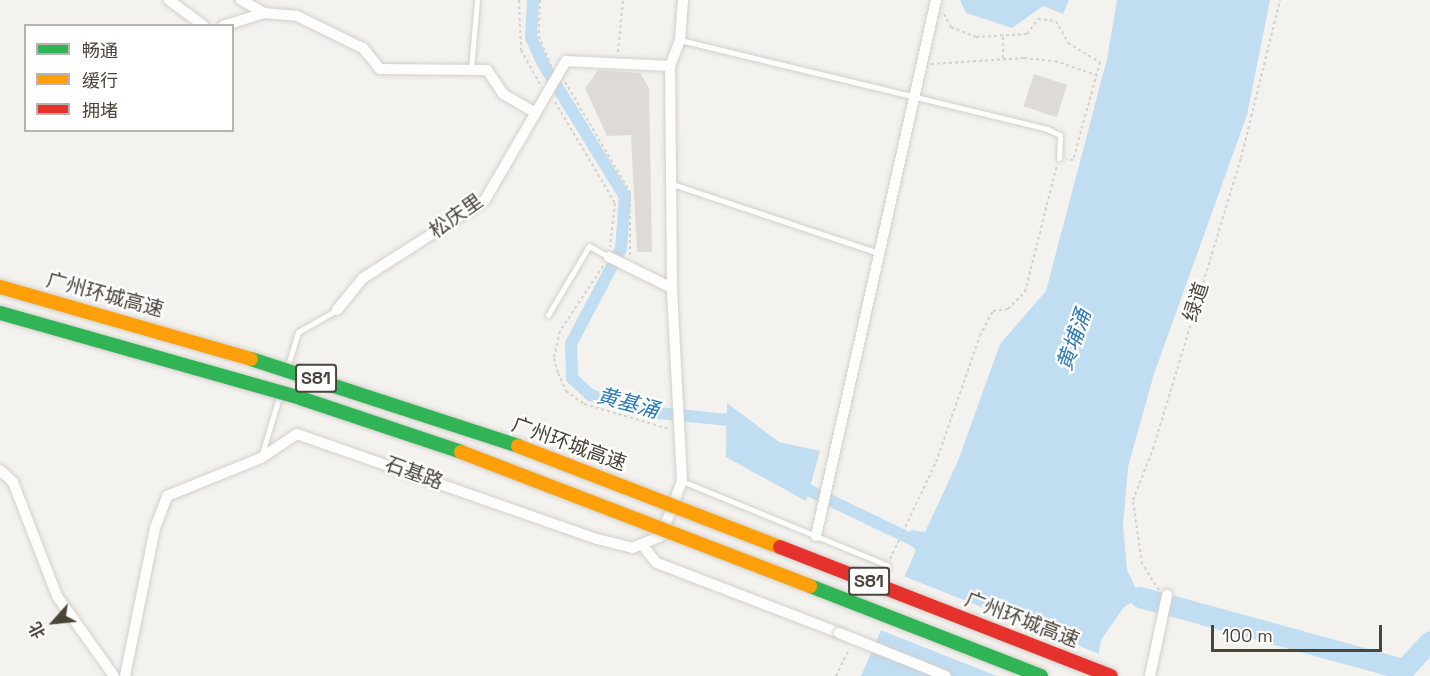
<!DOCTYPE html>
<meta charset="utf-8">
<style>
body{margin:0}
#map{position:relative;width:1430px;height:676px;overflow:hidden;background:#f4f2ee;font-family:"Space Grotesk","Noto Sans SC",sans-serif}
div>[style]{position:absolute}
.water>*{inset:0;background:#c0ddf1}
.pier>*{inset:0;background:#f4f2ee}
.canal>*{height:12px;margin:-6px;padding:0 6px;transform-origin:6px;border-radius:6px;background:#c0ddf1}
.river>*{height:21px;margin:-10.5px;padding:0 10.5px;transform-origin:10.5px;border-radius:10.5px;background:#c0ddf1}
.building>*{inset:0;background:#dedbd6;transform-origin:0 0}
.path>*{height:2px;margin-top:-1px;transform-origin:0;background:repeating-linear-gradient(90deg,#d3d2cc 0 3px,transparent 0 6px)}
.roads{filter:drop-shadow(0 0 2px #d2d0cb) drop-shadow(0 0 2px #d2d0cb)}
.lane>*{height:5px;margin:-2.5px;padding:0 2.5px;transform-origin:2.5px;border-radius:2.5px;background:#fdfdfc}
.street>*{height:10px;margin:-5px;padding:0 5px;transform-origin:5px;border-radius:5px;background:#fdfdfc}
.bridges{filter:drop-shadow(0 0 2px #d2d0cb) drop-shadow(0 0 2px #d2d0cb)}
.street-bridge>*{height:10px;margin:-5px;padding:0 5px;transform-origin:5px;border-radius:5px;background:#fdfdfc}
.fast-bridge>*{height:14px;margin:-7px;padding:0 7px;transform-origin:7px;border-radius:7px;background:#30b455}
.slow-bridge>*{height:14px;margin:-7px;padding:0 7px;transform-origin:7px;border-radius:7px;background:#ff9f0a}
.jam-bridge>*{height:14px;margin:-7px;padding:0 7px;transform-origin:7px;border-radius:7px;background:#e5322d}
span{translate:-50% -50%;white-space:nowrap;text-align:center;line-height:1.15;-webkit-text-stroke:4.5px #fff;paint-order:stroke}
.shield-label span{padding:2px 4px;background:#fff;border:2px solid;border-radius:4px;-webkit-text-stroke-width:0}
.shield-label{font-size:18px;color:#4b4439;font-weight:700}
.street-label{font-size:20px;color:#4b4439}
.water-label{font-size:21px;color:#2e7ab2;font-style:italic}
.legend{position:absolute;left:24px;top:24px;width:210px;height:108px;box-sizing:border-box;background:#fff;border:2px solid #b7b4b0;margin:0;padding:8px 10px;list-style:none;font-size:18px;color:#4b4439}
.legend li{display:flex;align-items:center;gap:12px;height:30px}
.legend b{width:30px;border:2px solid #b7b4b0}
.north{position:absolute;left:24px;top:592px;width:60px;height:60px;-webkit-text-stroke:4px #fff;paint-order:stroke;rotate:243deg;font-size:16px;font-weight:700;line-height:24px;text-align:center;color:#4b4439}
.north::after{content:'';display:block;margin:auto;width:21px;height:27px;background:#4b4439;clip-path:polygon(50% 0,100% 100%,50% 72%,0 100%)}
.scale{position:absolute;left:1211px;top:625px;width:171px;height:27px;box-sizing:border-box;border:3px solid #4b4439;border-top:0;padding-left:8px;font-size:18px;line-height:21px;white-space:nowrap;color:#4b4439;-webkit-text-stroke:4px #fff;paint-order:stroke}
</style>
<div id="map">
<div class="water">
<i style="clip-path:polygon(960px 0,1069px 0,1063px 14px,1043px 6px,1012px 28px,966px 13px)"></i>
<i style="clip-path:polygon(1117px 0,1270px 0,1247px 115px,1154px 374px,1128px 467px,1123px 525px,1127px 570px,1140px 597px,1124px 607px,1101px 640px,1095px 676px,861px 676px,916px 550px,907px 541px,911px 530px,925px 532px,958px 461px,1000px 344px,1046px 291px,1107px 59px)"></i>
<i style="clip-path:polygon(727px 403px,779px 442px,820px 451px,806px 501px,726px 457px)"></i>
</div>
<div class="pier">
<i style="clip-path:polygon(901px 575px,1102px 655px,1098px 676px,997px 676px,878px 629px)"></i>
</div>
<div class="canal">
<i style="left:533px;top:0;width:37px;rotate:93deg"></i>
<i style="left:531px;top:37px;width:27px;rotate:66deg"></i>
<i style="left:542px;top:62px;width:158px;rotate:58.4deg"></i>
<i style="left:625px;top:197px;width:52px;rotate:94.4deg"></i>
<i style="left:621px;top:249px;width:107px;rotate:117.8deg"></i>
<i style="left:571px;top:344px;width:34px;rotate:88deg"></i>
<i style="left:572px;top:378px;width:25px;rotate:43deg"></i>
<i style="left:590px;top:395px;width:60px;rotate:16.3deg"></i>
<i style="left:648px;top:412px;width:81px;rotate:5.6deg"></i>
<i style="left:729px;top:420px;width:13px;rotate:45deg"></i>
<i style="left:796px;top:484px;width:139px;rotate:25.6deg"></i>
</div>
<div class="river">
<i style="left:1140px;top:597px;width:274px;rotate:15.3deg"></i>
<i style="left:1404px;top:669px;width:38px;rotate:-47deg"></i>
</div>
<div class="building">
<i style="clip-path:polygon(598px 70px,640px 73px,649px 88px,652px 252px,637px 252px,631px 135px,607px 136px,585px 88px)"></i>
<i style="left:1034px;top:74px;width:35px;height:34px;rotate:18deg"></i>
</div>
<div class="path">
<i style="left:519px;top:0;width:50px;rotate:87.7deg"></i>
<i style="left:521px;top:50px;width:39px;rotate:61deg"></i>
<i style="left:540px;top:0;width:36px;rotate:92deg"></i>
<i style="left:539px;top:36px;width:32px;rotate:68deg"></i>
<i style="left:944px;top:14px;width:15px;rotate:62deg"></i>
<i style="left:951px;top:27px;width:27px;rotate:22deg"></i>
<i style="left:976px;top:37px;width:51px;rotate:-3.4deg"></i>
<i style="left:1027px;top:34px;width:19px;rotate:-54deg"></i>
<i style="left:1038px;top:19px;width:18px;rotate:6deg"></i>
<i style="left:1056px;top:21px;width:25px;rotate:61deg"></i>
<i style="left:1068px;top:43px;width:37px;rotate:31deg"></i>
<i style="left:1100px;top:62px;width:102px;rotate:105.4deg"></i>
<i style="left:1073px;top:160px;width:7px;rotate:-172deg"></i>
<i style="left:1003px;top:37px;width:21px;rotate:90deg"></i>
<i style="left:618px;top:52px;width:52px;rotate:-84.5deg"></i>
<i style="left:931px;top:64px;width:93px;rotate:-3.7deg"></i>
<i style="left:1024px;top:58px;width:31px;rotate:6deg"></i>
<i style="left:1055px;top:61px;width:43px;rotate:18.9deg"></i>
<i style="left:565px;top:82px;width:128px;rotate:59.4deg"></i>
<i style="left:630px;top:192px;width:64px;rotate:90deg"></i>
<i style="left:555px;top:102px;width:117px;rotate:59.3deg"></i>
<i style="left:615px;top:203px;width:44px;rotate:96.5deg"></i>
<i style="left:603px;top:266px;width:78px;rotate:123.5deg"></i>
<i style="left:560px;top:331px;width:28px;rotate:103deg"></i>
<i style="left:554px;top:358px;width:16px;rotate:75deg"></i>
<i style="left:558px;top:373px;width:20px;rotate:66deg"></i>
<i style="left:566px;top:391px;width:22px;rotate:36deg"></i>
<i style="left:584px;top:404px;width:89px;rotate:16.4deg"></i>
<i style="left:890px;top:559px;width:107px;rotate:-64.6deg"></i>
<i style="left:936px;top:462px;width:133px;rotate:-70.8deg"></i>
<i style="left:980px;top:336px;width:28px;rotate:-63deg"></i>
<i style="left:993px;top:311px;width:15px;rotate:-8deg"></i>
<i style="left:1008px;top:309px;width:24px;rotate:-45deg"></i>
<i style="left:1025px;top:292px;width:131px;rotate:-75.9deg"></i>
<i style="left:1159px;top:590px;width:31px;rotate:-123deg"></i>
<i style="left:1142px;top:564px;width:65px;rotate:-98deg"></i>
<i style="left:1133px;top:500px;width:55px;rotate:-68.6deg"></i>
<i style="left:1153px;top:449px;width:304px;rotate:-73.2deg"></i>
<i style="left:1241px;top:158px;width:163px;rotate:-76.1deg"></i>
<i style="left:836px;top:676px;width:30px;rotate:-64deg"></i>
</div>
<div class="roads">
<div class="lane">
<i style="left:680px;top:40px;width:378px;rotate:13.6deg"></i>
<i style="left:1047px;top:129px;width:14px;rotate:25deg"></i>
<i style="left:1060px;top:135px;width:23px;rotate:92deg"></i>
<i style="left:471px;top:69px;width:69px;rotate:-85deg"></i>
<i style="left:672px;top:184px;width:217px;rotate:18.5deg"></i>
<i style="left:548px;top:315px;width:80px;rotate:-59.3deg"></i>
<i style="left:589px;top:246px;width:23px;rotate:29deg"></i>
<i style="left:288px;top:365px;width:34px;rotate:-73deg"></i>
<i style="left:298px;top:332px;width:45px;rotate:-29.4deg"></i>
<i style="left:261px;top:457px;width:63px;rotate:-73.3deg"></i>
<i style="left:682px;top:481px;width:222px;rotate:22.3deg"></i>
</div>
<div class="street">
<i style="left:169px;top:0;width:44px;rotate:36.6deg"></i>
<i style="left:241px;top:0;width:26px;rotate:29deg"></i>
<i style="left:264px;top:13px;width:33px;rotate:5deg"></i>
<i style="left:297px;top:16px;width:73px;rotate:25.9deg"></i>
<i style="left:363px;top:48px;width:27px;rotate:51deg"></i>
<i style="left:380px;top:69px;width:107px;rotate:0.5deg"></i>
<i style="left:487px;top:70px;width:29px;rotate:56deg"></i>
<i style="left:503px;top:94px;width:38px;rotate:30deg"></i>
<i style="left:223px;top:26px;width:43px;rotate:-17.6deg"></i>
<i style="left:609px;top:257px;width:70px;rotate:26.2deg"></i>
<i style="left:337px;top:310px;width:41px;rotate:-50.9deg"></i>
<i style="left:363px;top:278px;width:145px;rotate:-32.6deg"></i>
<i style="left:485px;top:200px;width:161px;rotate:-59.8deg"></i>
<i style="left:566px;top:61px;width:104px;rotate:2.8deg"></i>
<i style="left:0;top:470px;width:18px;rotate:43deg"></i>
<i style="left:13px;top:482px;width:122px;rotate:68.9deg"></i>
<i style="left:57px;top:596px;width:98px;rotate:54.5deg"></i>
<i style="left:816px;top:536px;width:549px;rotate:-77.38deg"></i>
<i style="left:643px;top:546px;width:22px;rotate:51deg"></i>
<i style="left:657px;top:563px;width:195px;rotate:21deg"></i>
<i style="left:125px;top:676px;width:151px;rotate:-78.5deg"></i>
<i style="left:155px;top:528px;width:34px;rotate:-69deg"></i>
<i style="left:167px;top:496px;width:101px;rotate:-22deg"></i>
<i style="left:261px;top:458px;width:43px;rotate:-33.7deg"></i>
<i style="left:297px;top:434px;width:318px;rotate:19.3deg"></i>
<i style="left:597px;top:539px;width:36px;rotate:14deg"></i>
<i style="left:632px;top:548px;width:31px;rotate:-22deg"></i>
<i style="left:661px;top:536px;width:59px;rotate:-69.1deg"></i>
<i style="left:682px;top:481px;width:193px;rotate:-93deg"></i>
<i style="left:672px;top:288px;width:222px;rotate:-90.5deg"></i>
<i style="left:670px;top:66px;width:28px;rotate:-69deg"></i>
<i style="left:680px;top:40px;width:40px;rotate:-85.7deg"></i>
<i style="left:1150px;top:676px;width:83px;rotate:-78.1deg"></i>
</div>
</div>
<div class="bridges">
<div class="street-bridge">
<i style="left:839px;top:633px;width:115px;rotate:21.9deg"></i>
</div>
<div class="fast-bridge">
<i style="left:0;top:313px;width:312px;rotate:15.8deg"></i>
<i style="left:300px;top:398px;width:170px;rotate:18.5deg"></i>
<i style="left:251px;top:359px;width:281px;rotate:18deg"></i>
<i style="left:810px;top:586px;width:248px;rotate:21.3deg"></i>
</div>
<div class="slow-bridge">
<i style="left:0;top:287px;width:261px;rotate:16deg"></i>
<i style="left:518px;top:446px;width:281px;rotate:21.1deg"></i>
<i style="left:461px;top:452px;width:374px;rotate:21deg"></i>
</div>
<div class="jam-bridge">
<i style="left:780px;top:547px;width:355px;rotate:21.3deg"></i>
</div>
</div>
<div class="shield-label">
<span style="left:316px;top:378px">S81</span>
<span style="left:869px;top:581px">S81</span>
</div>
<div class="street-label">
<span style="left:456px;top:216px;rotate:-35deg">松庆里</span>
<span style="left:105px;top:295px;rotate:15deg">广州环城高速</span>
<span style="left:1196px;top:302px;rotate:-72deg">绿道</span>
<span style="left:569px;top:444px;rotate:20deg">广州环城高速</span>
<span style="left:414px;top:473px;rotate:20deg">石基路</span>
<span style="left:1022px;top:620px;rotate:21deg">广州环城高速</span>
</div>
<div class="water-label">
<span style="left:1074px;top:340px;rotate:-71deg">黄埔涌</span>
<span style="left:628px;top:403px;rotate:15deg">黄基涌</span>
</div>
<ul class="legend">
<li><b style="height:8px;background:#30b455"></b>畅通</li>
<li><b style="height:8px;background:#ff9f0a"></b>缓行</li>
<li><b style="height:8px;background:#e5322d"></b>拥堵</li>
</ul>
<div class="north">北</div>
<div class="scale">100 m</div>
</div>
